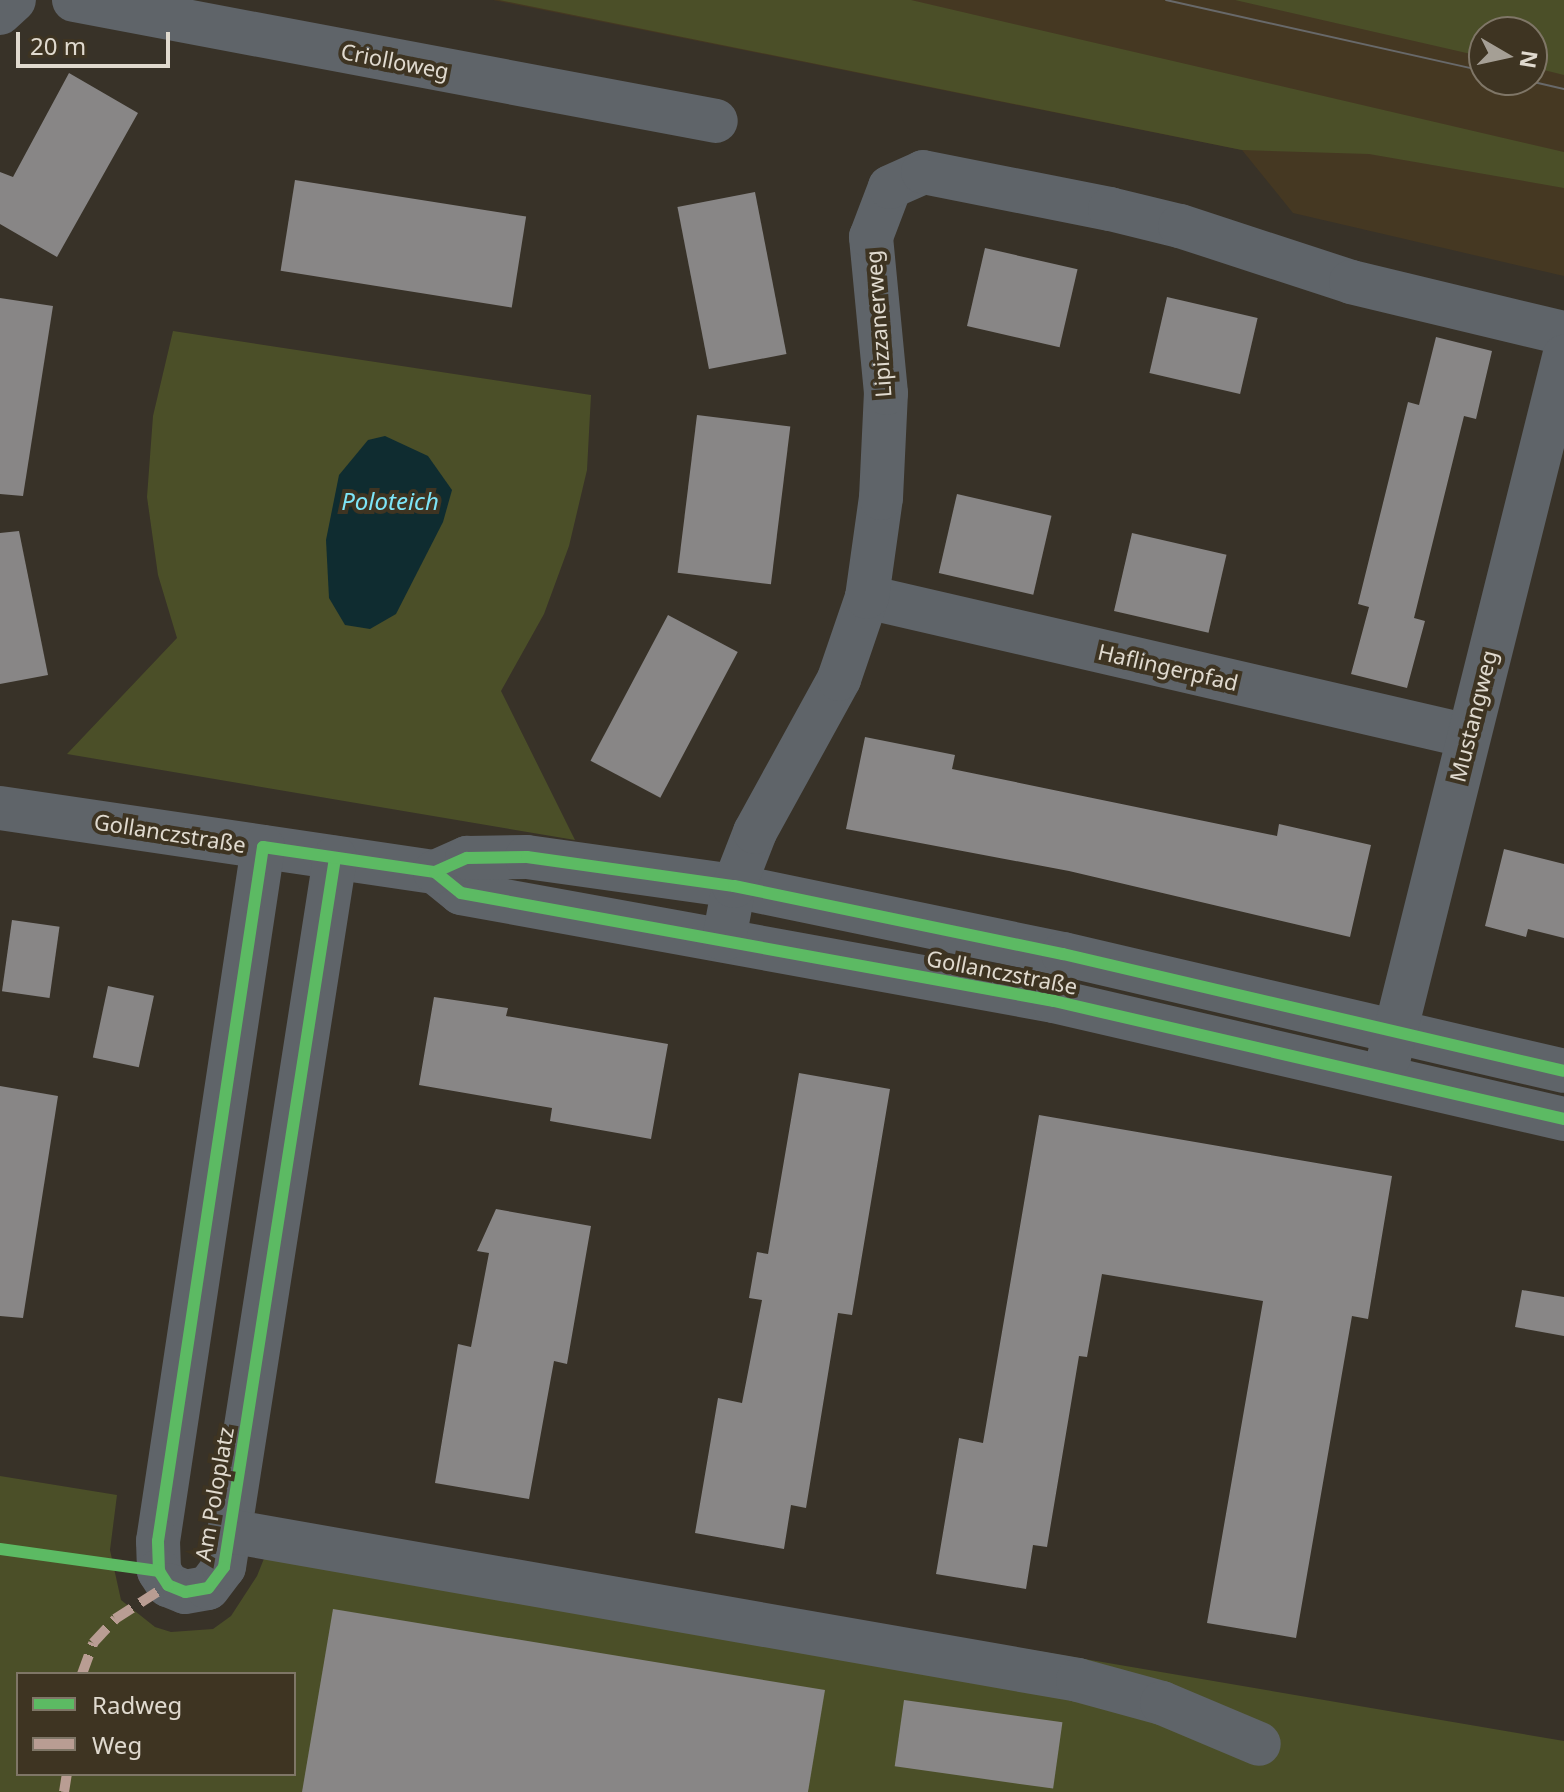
<!DOCTYPE html>
<meta charset="utf-8">
<style>
body{margin:0}
#map{position:relative;width:1564px;height:1792px;overflow:hidden;background:#383228;font-family:"Noto Sans",sans-serif}
div>[style]{position:absolute}
.built>*{inset:0;background:#453822}
.green>*{inset:0;background:#4b4f28}
.water>*{inset:0;background:#0f2c30}
.building>*{inset:0;background:#888686;transform-origin:0 0}
.minor>*{height:44px;margin:-22px;padding:0 22px;transform-origin:22px;border-radius:22px;background:#5f6469}
.tram>*{height:2px;margin:-1px;padding:0 1px;transform-origin:1px;border-radius:1px;background:#68696a}
.quiet>*{height:10px;margin-top:-5px;transform-origin:0;background:repeating-linear-gradient(90deg,#b99d93 0 20px,transparent 0 30px)}
.cycleway>*{height:12px;margin:-6px;padding:0 6px;transform-origin:6px;border-radius:6px;background:#5cba63}
span{translate:-50% -50%;white-space:nowrap;text-align:center;line-height:1.15;-webkit-text-stroke:8px #3e3422;paint-order:stroke}
.street-label{font-size:22px;color:#e0dacf}
.water-label{font-size:24px;color:#7de5f8;font-style:italic}
.legend{position:absolute;left:16px;top:1672px;width:280px;height:104px;box-sizing:border-box;background:#3e3422;border:2px solid #7f7667;margin:0;padding:10px 14px;list-style:none;font-size:24px;color:#e0dacf}
.legend li{display:flex;align-items:center;gap:16px;height:40px}
.legend b{width:40px;border:2px solid #7f7667}
.north{position:absolute;left:1468px;top:16px;width:80px;height:80px;box-sizing:border-box;background:#3e3422;border:2px solid #7f7667;border-radius:50%;rotate:99deg;font-size:22px;font-weight:700;line-height:32px;text-align:center;color:#e0dacf}
.north::after{content:'';display:block;margin:auto;width:28px;height:36px;background:#a59f95;clip-path:polygon(50% 0,100% 100%,50% 72%,0 100%)}
.scale{position:absolute;left:16px;top:32px;width:154px;height:36px;box-sizing:border-box;border:4px solid #e0dacf;border-top:0;padding-left:10px;font-size:24px;line-height:28px;white-space:nowrap;color:#e0dacf;-webkit-text-stroke:6px #3e3422;paint-order:stroke}
</style>
<div id="map">
<div class="built">
<i style="clip-path:polygon(evenodd,493px 0,1564px 0,1564px 276px,1293px 213px,1242px 150px,493px 0,1484px 32px,1532px 32px,1532px 80px,1484px 80px,1484px 32px)"></i>
</div>
<div class="green">
<i style="clip-path:polygon(499px 0,911px 0,1564px 152px,1564px 188px,1369px 154px,1242px 150px)"></i>
<i style="clip-path:polygon(1235px 0,1564px 0,1564px 75px,1532px 67px,1532px 32px,1484px 32px,1484px 57px)"></i>
<i style="clip-path:polygon(173px 331px,591px 395px,587px 470px,569px 546px,544px 614px,501px 691px,575px 840px,67px 754px,177px 638px,158px 575px,147px 497px,153px 416px)"></i>
<i style="clip-path:polygon(evenodd,0 1476px,117px 1495px,110px 1550px,121px 1600px,155px 1627px,171px 1632px,213px 1629px,231px 1616px,257px 1576px,267px 1551px,295px 1524px,1564px 1741px,1564px 1792px,0 1792px,0 1476px,18px 1674px,294px 1674px,294px 1774px,18px 1774px,18px 1674px)"></i>
</div>
<div class="water">
<i style="clip-path:polygon(385px 436px,428px 456px,452px 490px,443px 522px,396px 614px,370px 629px,345px 625px,329px 598px,326px 540px,339px 475px,368px 440px)"></i>
</div>
<div class="building">
<i style="clip-path:polygon(69px 73px,138px 113px,57px 257px,0 224px,0 172px,13px 177px)"></i>
<i style="left:295px;top:180px;width:234px;height:92px;rotate:9deg"></i>
<i style="left:755px;top:192px;width:165px;height:79px;rotate:79deg"></i>
<i style="left:985px;top:248px;width:95px;height:80px;rotate:13deg"></i>
<i style="left:1167px;top:297px;width:93px;height:78px;rotate:13deg"></i>
<i style="clip-path:polygon(0 298px,53px 306px,23px 496px,0 494px)"></i>
<i style="clip-path:polygon(1436px 337px,1492px 351px,1476px 419px,1464px 416px,1414px 618px,1425px 621px,1407px 688px,1351px 674px,1369px 607px,1358px 604px,1408px 402px,1419px 405px)"></i>
<i style="left:697px;top:415px;width:94px;height:159px;rotate:7deg"></i>
<i style="left:957px;top:494px;width:97px;height:81px;rotate:13deg"></i>
<i style="clip-path:polygon(19px 531px,48px 675px,0 684px,0 533px)"></i>
<i style="left:1132px;top:533px;width:97px;height:80px;rotate:13deg"></i>
<i style="left:668px;top:615px;width:79px;height:165px;rotate:28deg"></i>
<i style="clip-path:polygon(865px 737px,955px 755px,952px 769px,1277px 836px,1279px 824px,1371px 845px,1350px 937px,1069px 871px,846px 829px)"></i>
<i style="clip-path:polygon(1504px 849px,1564px 864px,1564px 938px,1528px 929px,1526px 937px,1485px 926px)"></i>
<i style="left:12px;top:920px;width:48px;height:72px;rotate:8deg"></i>
<i style="left:108px;top:986px;width:47px;height:73px;rotate:12deg"></i>
<i style="clip-path:polygon(434px 997px,508px 1008px,506px 1016px,668px 1044px,651px 1139px,550px 1121px,552px 1108px,419px 1085px)"></i>
<i style="clip-path:polygon(799px 1073px,890px 1089px,852px 1315px,838px 1313px,806px 1508px,791px 1505px,784px 1549px,695px 1533px,718px 1398px,742px 1403px,762px 1300px,749px 1298px,757px 1252px,768px 1254px)"></i>
<i style="clip-path:polygon(0 1086px,58px 1096px,23px 1318px,0 1316px)"></i>
<i style="clip-path:polygon(1039px 1115px,1392px 1176px,1368px 1319px,1352px 1316px,1296px 1638px,1207px 1623px,1263px 1301px,1198px 1290px,1102px 1274px,1087px 1357px,1079px 1356px,1047px 1547px,1033px 1545px,1026px 1589px,936px 1574px,959px 1438px,983px 1443px)"></i>
<i style="clip-path:polygon(496px 1209px,591px 1226px,567px 1364px,554px 1361px,529px 1499px,435px 1483px,458px 1344px,471px 1347px,489px 1253px,477px 1251px)"></i>
<i style="clip-path:polygon(1522px 1290px,1564px 1297px,1564px 1336px,1515px 1327px)"></i>
<i style="clip-path:polygon(333px 1609px,825px 1690px,808px 1792px,302px 1792px)"></i>
<i style="left:904px;top:1700px;width:160px;height:67px;rotate:8deg"></i>
</div>
<div class="minor">
<i style="left:74px;top:0;width:653px;rotate:10.67deg"></i>
<i style="left:0;top:13px;width:19px;rotate:-43deg"></i>
<i style="left:867px;top:597px;width:617px;rotate:13.02deg"></i>
<i style="left:0;top:808px;width:440px;rotate:8.4deg"></i>
<i style="left:435px;top:872px;width:33px;rotate:39deg"></i>
<i style="left:461px;top:893px;width:603px;rotate:10.32deg"></i>
<i style="left:1054px;top:1001px;width:523px;rotate:13.03deg"></i>
<i style="left:263px;top:847px;width:702px;rotate:98.6deg"></i>
<i style="left:158px;top:1541px;width:30px;rotate:88deg"></i>
<i style="left:159px;top:1571px;width:17px;rotate:57deg"></i>
<i style="left:168px;top:1585px;width:18px;rotate:22deg"></i>
<i style="left:185px;top:1592px;width:23px;rotate:-10deg"></i>
<i style="left:208px;top:1588px;width:26px;rotate:-53deg"></i>
<i style="left:224px;top:1567px;width:718px;rotate:-81.1deg"></i>
<i style="left:435px;top:872px;width:35px;rotate:-24deg"></i>
<i style="left:467px;top:858px;width:60px;rotate:-1deg"></i>
<i style="left:527px;top:857px;width:209px;rotate:8deg"></i>
<i style="left:734px;top:886px;width:336px;rotate:11.7deg"></i>
<i style="left:1063px;top:954px;width:514px;rotate:13.14deg"></i>
<i style="left:724px;top:939px;width:54px;rotate:-79.3deg"></i>
<i style="left:734px;top:886px;width:58px;rotate:-68.7deg"></i>
<i style="left:755px;top:832px;width:175px;rotate:-61.2deg"></i>
<i style="left:839px;top:679px;width:87px;rotate:-71.1deg"></i>
<i style="left:867px;top:597px;width:100px;rotate:-82deg"></i>
<i style="left:881px;top:498px;width:105px;rotate:-87.3deg"></i>
<i style="left:886px;top:393px;width:157px;rotate:-95.5deg"></i>
<i style="left:871px;top:237px;width:53px;rotate:-69.2deg"></i>
<i style="left:890px;top:187px;width:36px;rotate:-24deg"></i>
<i style="left:923px;top:172px;width:191px;rotate:11.2deg"></i>
<i style="left:1110px;top:209px;width:72px;rotate:13.7deg"></i>
<i style="left:1180px;top:226px;width:180px;rotate:18.1deg"></i>
<i style="left:1351px;top:282px;width:219px;rotate:13.5deg"></i>
<i style="left:1389px;top:1057px;width:722px;rotate:-75.96deg"></i>
<i style="left:229px;top:1531px;width:862px;rotate:9.95deg"></i>
<i style="left:1078px;top:1680px;width:87px;rotate:15.3deg"></i>
<i style="left:1162px;top:1703px;width:105px;rotate:22.9deg"></i>
</div>
<div class="tram">
<i style="left:1166px;top:0;width:326px;rotate:12.6deg"></i>
<i style="left:1525px;top:80px;width:40px;rotate:13deg"></i>
</div>
<div class="quiet">
<i style="left:82px;top:1674px;width:33px;rotate:-70deg"></i>
<i style="left:93px;top:1643px;width:33px;rotate:-47deg"></i>
<i style="left:115px;top:1619px;width:63px;rotate:-32.7deg"></i>
<i style="left:64px;top:1792px;width:18px;rotate:-81deg"></i>
</div>
<div class="cycleway">
<i style="left:335px;top:858px;width:718px;rotate:98.9deg"></i>
<i style="left:224px;top:1567px;width:26px;rotate:127deg"></i>
<i style="left:208px;top:1588px;width:23px;rotate:170deg"></i>
<i style="left:185px;top:1592px;width:18px;rotate:-158deg"></i>
<i style="left:168px;top:1585px;width:17px;rotate:-123deg"></i>
<i style="left:159px;top:1571px;width:30px;rotate:-92deg"></i>
<i style="left:158px;top:1541px;width:702px;rotate:-81.4deg"></i>
<i style="left:263px;top:847px;width:174px;rotate:8.3deg"></i>
<i style="left:435px;top:872px;width:33px;rotate:39deg"></i>
<i style="left:461px;top:893px;width:603px;rotate:10.32deg"></i>
<i style="left:1054px;top:1001px;width:523px;rotate:13.03deg"></i>
<i style="left:435px;top:872px;width:35px;rotate:-24deg"></i>
<i style="left:467px;top:858px;width:60px;rotate:-1deg"></i>
<i style="left:527px;top:857px;width:209px;rotate:8deg"></i>
<i style="left:734px;top:886px;width:336px;rotate:11.7deg"></i>
<i style="left:1063px;top:954px;width:514px;rotate:13.14deg"></i>
<i style="left:0;top:1549px;width:161px;rotate:7.9deg"></i>
</div>
<div class="street-label">
<span style="left:395px;top:61px;rotate:11deg">Criolloweg</span>
<span style="left:878px;top:324px;rotate:-94deg">Lipizzanerweg</span>
<span style="left:1168px;top:667px;rotate:13deg">Haflingerpfad</span>
<span style="left:1473px;top:716px;rotate:-76deg">Mustangweg</span>
<span style="left:170px;top:833px;rotate:9deg">Gollanczstraße</span>
<span style="left:1002px;top:972px;rotate:11deg">Gollanczstraße</span>
<span style="left:214px;top:1494px;rotate:-80deg">Am Poloplatz</span>
</div>
<div class="water-label">
<span style="left:390px;top:501px">Poloteich</span>
</div>
<ul class="legend">
<li><b style="height:10px;background:#5cba63"></b>Radweg</li>
<li><b style="height:10px;background:#b99d93"></b>Weg</li>
</ul>
<div class="north">N</div>
<div class="scale">20 m</div>
</div>
